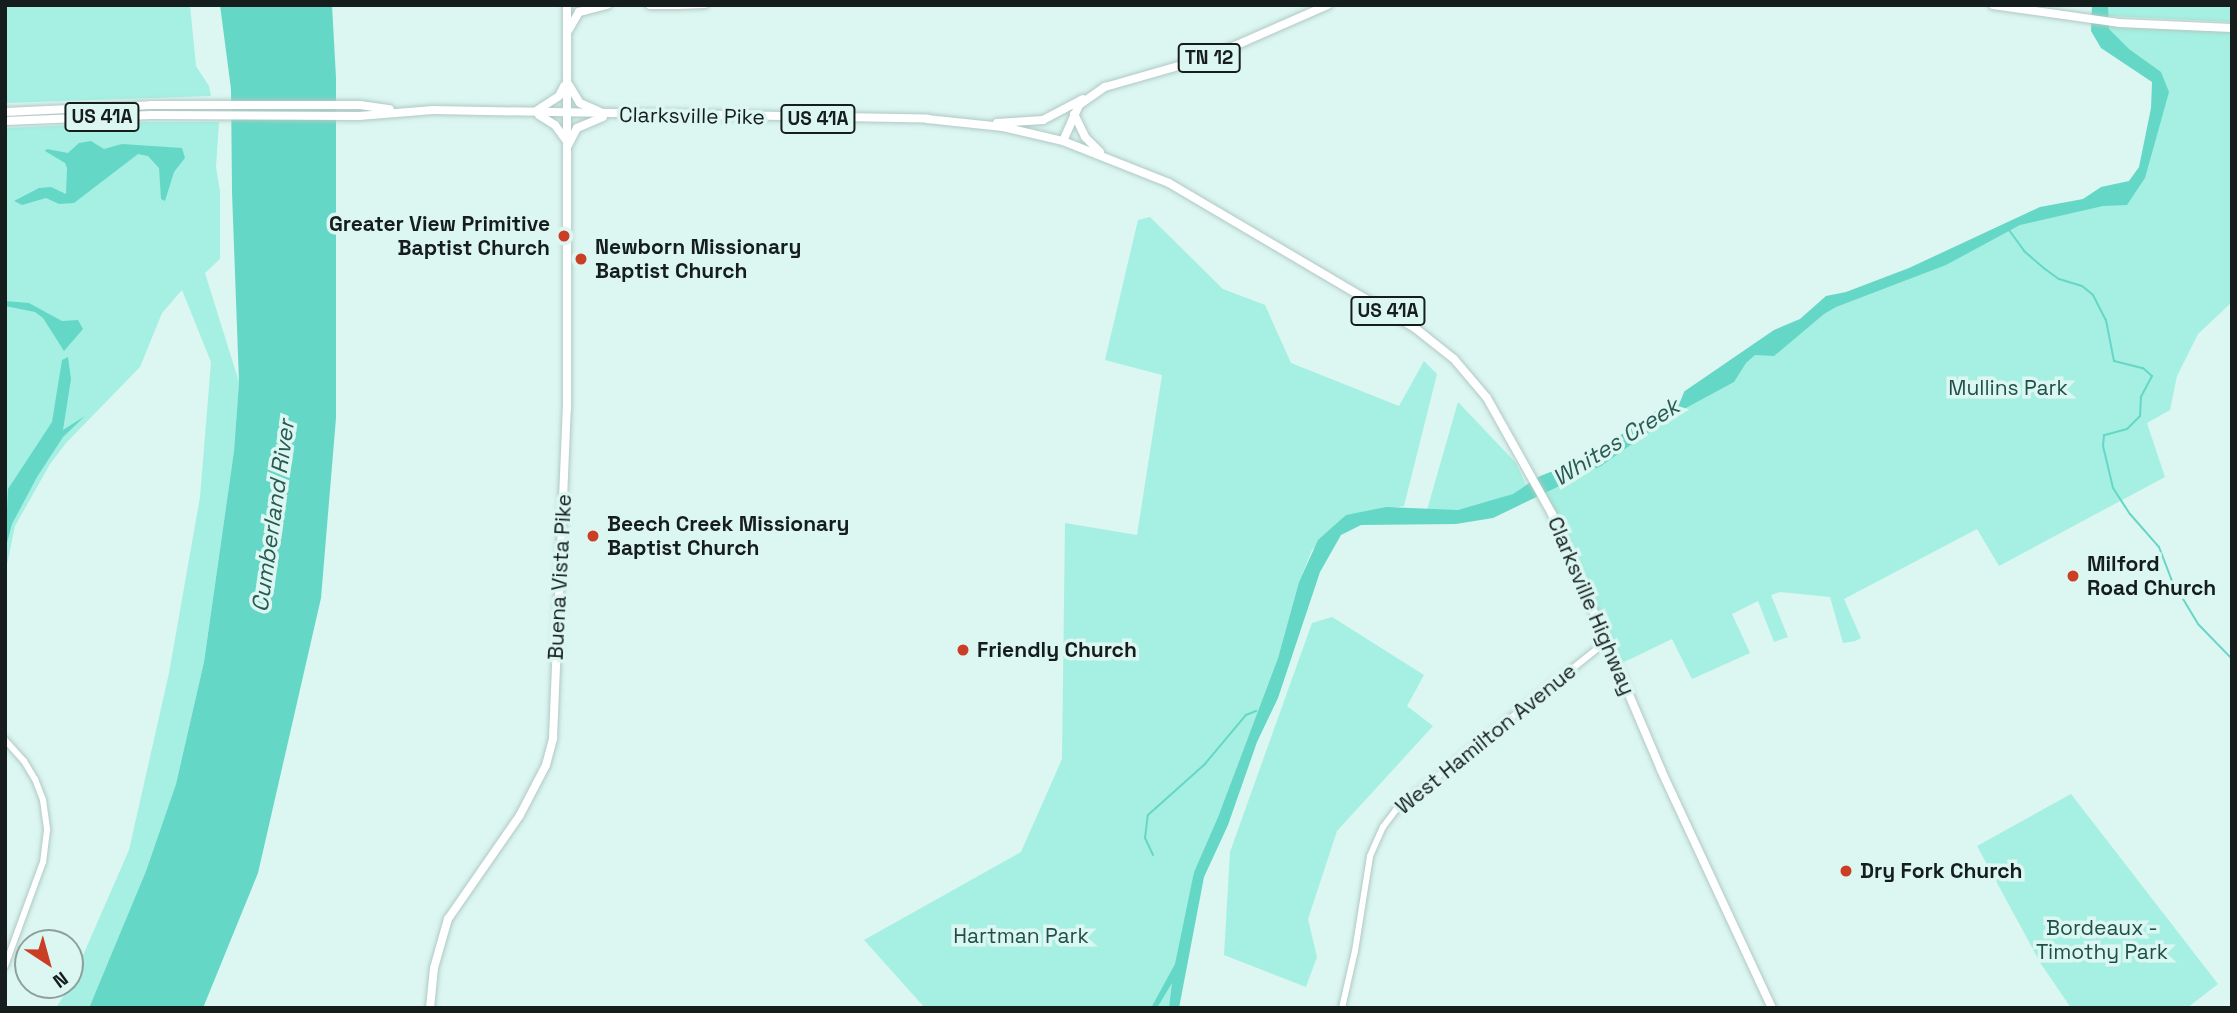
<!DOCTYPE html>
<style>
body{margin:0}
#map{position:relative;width:2237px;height:1013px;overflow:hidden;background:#dcf6f1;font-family:"Space Grotesk",sans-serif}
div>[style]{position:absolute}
.green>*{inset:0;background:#a5f0e2}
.water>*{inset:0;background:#65d7c6}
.stream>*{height:2px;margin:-1px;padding:0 1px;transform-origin:1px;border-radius:1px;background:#65d7c6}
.roads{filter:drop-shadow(0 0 2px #b0c9c4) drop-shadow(0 0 2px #b0c9c4)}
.minor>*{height:6px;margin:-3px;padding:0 3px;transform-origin:3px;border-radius:3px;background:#fff}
.major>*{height:8px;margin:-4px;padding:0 4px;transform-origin:4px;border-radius:4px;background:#fff}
.dots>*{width:19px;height:19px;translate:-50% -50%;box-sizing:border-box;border:4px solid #dcf6f1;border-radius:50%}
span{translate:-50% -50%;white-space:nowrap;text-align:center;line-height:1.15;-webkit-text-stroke:7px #dcf6f1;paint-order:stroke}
.shield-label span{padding:2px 5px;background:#dcf6f1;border:2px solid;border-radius:5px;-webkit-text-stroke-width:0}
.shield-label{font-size:19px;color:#151e1c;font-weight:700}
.street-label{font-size:21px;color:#151e1c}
.poi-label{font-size:21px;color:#151e1c;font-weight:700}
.right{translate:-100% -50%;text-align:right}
.left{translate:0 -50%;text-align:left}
.park-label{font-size:21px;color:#1e5048}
.water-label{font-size:23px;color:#285952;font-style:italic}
.frame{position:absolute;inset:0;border:7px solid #151e1c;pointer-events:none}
.north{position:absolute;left:14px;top:929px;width:70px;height:70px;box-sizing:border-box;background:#dcf6f1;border:2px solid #8ca09c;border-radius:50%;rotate:144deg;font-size:19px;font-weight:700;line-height:28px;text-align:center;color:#151e1c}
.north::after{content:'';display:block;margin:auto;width:24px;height:32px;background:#ca3e26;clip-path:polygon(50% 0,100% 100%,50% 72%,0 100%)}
</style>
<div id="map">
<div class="green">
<i style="clip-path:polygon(5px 5px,190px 5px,196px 66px,209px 86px,211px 96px,5px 103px)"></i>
<i style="clip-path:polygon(2108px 5px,2232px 5px,2232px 22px,2106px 16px)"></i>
<i style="clip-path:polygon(2107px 26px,2232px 32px,2232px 302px,2198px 334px,2177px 376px,2170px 410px,2147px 423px,2165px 477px,1999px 566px,1977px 529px,1844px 599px,1861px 638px,1855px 641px,1843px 643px,1830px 597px,1780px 592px,1771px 595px,1788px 637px,1774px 642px,1758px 601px,1732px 614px,1750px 653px,1692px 679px,1672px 639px,1620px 664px,1541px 490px,1833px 304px,2015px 225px,2052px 213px,2101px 202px,2141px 177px,2158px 72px,2115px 44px)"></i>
<i style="clip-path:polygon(146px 122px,219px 122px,216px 167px,220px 191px,220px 259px,205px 273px,239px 382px,234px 451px,204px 662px,176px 784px,146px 871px,89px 1008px,56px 1008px,70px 985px,129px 850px,169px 673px,200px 497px,211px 362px,182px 290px,162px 313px,140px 367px,66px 443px,50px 464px,15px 526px,5px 574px,5px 128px)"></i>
<i style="clip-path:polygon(1150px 217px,1223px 289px,1265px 305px,1291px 363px,1399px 406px,1424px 361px,1437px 374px,1404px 506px,1346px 515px,1312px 550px,1299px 582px,1278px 658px,1218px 817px,1194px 872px,1171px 1008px,925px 1008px,864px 940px,1021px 852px,1062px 759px,1065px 523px,1137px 535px,1162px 375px,1105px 360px,1138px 220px)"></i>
<i style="clip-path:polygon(1458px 402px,1516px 463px,1526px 485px,1513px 494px,1487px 504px,1458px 510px,1427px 510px)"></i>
<i style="clip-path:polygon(1332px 617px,1424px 675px,1407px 706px,1433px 726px,1337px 831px,1308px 919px,1317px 957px,1306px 987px,1224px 955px,1230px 852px,1312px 623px)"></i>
<i style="clip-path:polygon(2071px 794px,2218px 984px,2187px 1008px,2071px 1008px,2041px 964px,1977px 846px)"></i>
</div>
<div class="water">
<i style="clip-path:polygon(220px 5px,332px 5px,336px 78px,336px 418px,321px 598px,258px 873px,203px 1008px,89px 1008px,146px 871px,176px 784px,204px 662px,234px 451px,239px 382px,232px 192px,231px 89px)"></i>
<i style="clip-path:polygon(2092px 5px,2108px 5px,2109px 29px,2129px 49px,2161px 72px,2169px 92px,2145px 178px,2127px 205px,2103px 206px,2020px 225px,1946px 265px,1836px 307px,1824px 314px,1774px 356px,1755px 355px,1746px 363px,1734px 382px,1673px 415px,1601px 466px,1493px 518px,1456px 524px,1361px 525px,1341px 535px,1320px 572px,1278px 698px,1257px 742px,1228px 825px,1204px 877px,1179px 1008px,1169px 1008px,1172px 983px,1157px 1008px,1151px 1008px,1175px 964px,1194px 872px,1218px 817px,1278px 658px,1299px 582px,1318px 540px,1346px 515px,1386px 507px,1458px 510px,1513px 494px,1538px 477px,1590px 456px,1774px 330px,1800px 319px,1826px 296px,1846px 292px,1909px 268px,2040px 207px,2083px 199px,2101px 187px,2129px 181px,2139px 167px,2151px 108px,2152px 82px,2101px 48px,2091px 31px)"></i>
<i style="clip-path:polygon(91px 141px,104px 149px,122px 144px,182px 148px,185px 158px,174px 172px,165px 201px,161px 199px,159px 168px,148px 156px,138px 154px,74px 203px,59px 204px,46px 198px,22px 205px,14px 201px,39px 188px,51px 187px,66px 194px,67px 168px,65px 163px,45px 151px,47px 149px,68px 153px,79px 143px)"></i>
<i style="clip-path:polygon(5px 301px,29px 303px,62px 321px,78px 320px,83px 329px,64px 351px,43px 318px,35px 312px,5px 306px)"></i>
<i style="clip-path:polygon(68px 357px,71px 379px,63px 430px,85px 416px,63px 437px,37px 477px,12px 524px,5px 550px,8px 489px,52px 422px,62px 360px)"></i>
</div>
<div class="stream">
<i style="left:2009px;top:230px;width:26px;rotate:54deg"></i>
<i style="left:2024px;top:251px;width:28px;rotate:41deg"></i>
<i style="left:2045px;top:269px;width:17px;rotate:36deg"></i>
<i style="left:2059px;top:279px;width:24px;rotate:17deg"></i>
<i style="left:2082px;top:286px;width:14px;rotate:39deg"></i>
<i style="left:2093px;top:295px;width:28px;rotate:63deg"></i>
<i style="left:2106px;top:320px;width:42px;rotate:79deg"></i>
<i style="left:2114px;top:361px;width:30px;rotate:14deg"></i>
<i style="left:2143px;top:368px;width:12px;rotate:42deg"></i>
<i style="left:2152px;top:376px;width:24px;rotate:118deg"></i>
<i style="left:2141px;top:397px;width:19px;rotate:93deg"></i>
<i style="left:2140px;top:416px;width:18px;rotate:135deg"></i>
<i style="left:2127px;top:429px;width:24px;rotate:165deg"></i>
<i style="left:2104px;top:435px;width:11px;rotate:95deg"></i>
<i style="left:2103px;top:446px;width:43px;rotate:76.6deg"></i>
<i style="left:2113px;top:488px;width:31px;rotate:57deg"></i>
<i style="left:2130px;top:514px;width:44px;rotate:48.7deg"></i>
<i style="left:2159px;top:547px;width:34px;rotate:69deg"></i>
<i style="left:2171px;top:579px;width:52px;rotate:59deg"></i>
<i style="left:2198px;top:624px;width:49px;rotate:45.8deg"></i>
<i style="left:1153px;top:855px;width:19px;rotate:-115deg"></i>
<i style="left:1145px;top:838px;width:23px;rotate:-83deg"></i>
<i style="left:1148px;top:815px;width:75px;rotate:-41.8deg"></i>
<i style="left:1204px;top:765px;width:65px;rotate:-50deg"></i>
<i style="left:1246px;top:715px;width:11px;rotate:-22deg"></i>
</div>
<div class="roads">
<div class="minor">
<i style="left:677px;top:6px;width:28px;rotate:-2deg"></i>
<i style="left:5px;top:740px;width:28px;rotate:48deg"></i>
<i style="left:24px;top:761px;width:21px;rotate:59deg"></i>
<i style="left:35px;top:779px;width:22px;rotate:69deg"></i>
<i style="left:43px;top:800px;width:30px;rotate:82deg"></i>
<i style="left:47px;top:830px;width:32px;rotate:97deg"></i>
<i style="left:43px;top:862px;width:111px;rotate:110.1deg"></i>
<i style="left:1342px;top:1008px;width:58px;rotate:-77.2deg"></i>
<i style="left:1355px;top:951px;width:96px;rotate:-81deg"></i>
<i style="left:1370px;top:856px;width:32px;rotate:-66deg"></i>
<i style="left:1383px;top:827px;width:21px;rotate:-53deg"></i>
<i style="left:1396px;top:810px;width:269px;rotate:-38.7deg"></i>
</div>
<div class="major">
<i style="left:650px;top:5px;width:27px"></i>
<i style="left:1993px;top:5px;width:127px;rotate:8.1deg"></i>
<i style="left:2119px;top:23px;width:113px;rotate:2.5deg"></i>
<i style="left:568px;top:31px;width:22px;rotate:-60deg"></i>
<i style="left:579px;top:12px;width:29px;rotate:-14deg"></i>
<i style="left:569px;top:85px;width:21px;rotate:59deg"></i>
<i style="left:580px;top:103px;width:22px;rotate:24deg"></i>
<i style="left:536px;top:111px;width:27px;rotate:-33deg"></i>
<i style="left:559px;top:96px;width:11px;rotate:-63deg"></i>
<i style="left:5px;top:112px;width:146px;rotate:-2.7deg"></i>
<i style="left:151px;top:105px;width:209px"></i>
<i style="left:360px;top:105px;width:30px;rotate:8deg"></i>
<i style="left:1074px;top:114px;width:25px;rotate:64deg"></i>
<i style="left:1085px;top:137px;width:21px;rotate:45deg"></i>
<i style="left:539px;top:115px;width:19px;rotate:32deg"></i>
<i style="left:555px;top:125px;width:17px;rotate:54deg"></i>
<i style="left:5px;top:121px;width:146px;rotate:-2.4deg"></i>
<i style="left:151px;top:115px;width:208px;rotate:0.3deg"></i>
<i style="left:359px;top:116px;width:74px;rotate:-4.6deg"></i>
<i style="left:433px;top:110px;width:494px;rotate:1deg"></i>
<i style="left:927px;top:119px;width:76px;rotate:6deg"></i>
<i style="left:1003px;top:127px;width:62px;rotate:13.1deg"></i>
<i style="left:1063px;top:141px;width:114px;rotate:21.6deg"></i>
<i style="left:1169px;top:183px;width:286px;rotate:30.5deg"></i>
<i style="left:1415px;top:328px;width:50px;rotate:38.5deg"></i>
<i style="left:1454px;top:359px;width:51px;rotate:49.8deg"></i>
<i style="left:1487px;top:398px;width:133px;rotate:60.7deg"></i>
<i style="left:1552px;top:514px;width:278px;rotate:66.9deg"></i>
<i style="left:1661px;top:770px;width:263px;rotate:65deg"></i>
<i style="left:997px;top:123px;width:46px;rotate:-3.7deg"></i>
<i style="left:1043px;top:120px;width:45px;rotate:-27.7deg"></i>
<i style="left:1063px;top:141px;width:39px;rotate:-66deg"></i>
<i style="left:1079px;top:105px;width:32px;rotate:-35deg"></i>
<i style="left:1105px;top:87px;width:106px;rotate:-15.9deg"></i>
<i style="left:1207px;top:58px;width:132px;rotate:-23.7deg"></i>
<i style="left:567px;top:147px;width:21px;rotate:-62deg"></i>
<i style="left:577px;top:128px;width:28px;rotate:-23deg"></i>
<i style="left:430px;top:1008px;width:40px;rotate:-84.3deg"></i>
<i style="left:434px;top:968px;width:51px;rotate:-74.1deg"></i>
<i style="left:448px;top:919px;width:126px;rotate:-55.3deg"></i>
<i style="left:520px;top:815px;width:56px;rotate:-62.5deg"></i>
<i style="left:546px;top:765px;width:28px;rotate:-75deg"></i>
<i style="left:553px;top:738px;width:330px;rotate:-87.6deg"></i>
<i style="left:567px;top:408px;width:403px;rotate:-90deg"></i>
</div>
</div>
<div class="dots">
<i style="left:564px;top:236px;background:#ca3e26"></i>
<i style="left:581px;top:259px;background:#ca3e26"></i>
<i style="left:593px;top:536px;background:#ca3e26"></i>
<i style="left:2073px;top:576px;background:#ca3e26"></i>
<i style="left:963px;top:650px;background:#ca3e26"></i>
<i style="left:1846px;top:871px;background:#ca3e26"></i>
</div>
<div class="shield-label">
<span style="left:1209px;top:58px">TN 12</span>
<span style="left:102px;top:117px">US 41A</span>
<span style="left:818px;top:119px">US 41A</span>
<span style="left:1388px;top:311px">US 41A</span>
</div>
<div class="street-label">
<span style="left:692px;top:116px;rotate:1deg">Clarksville Pike</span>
<span style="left:560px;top:577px;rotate:-87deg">Buena Vista Pike</span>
<span style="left:1591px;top:606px;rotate:67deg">Clarksville Highway</span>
<span style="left:1486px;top:739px;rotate:-39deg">West Hamilton Avenue</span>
</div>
<div class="poi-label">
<span class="right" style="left:550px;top:236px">Greater View Primitive<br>Baptist Church</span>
<span class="left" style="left:595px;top:259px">Newborn Missionary<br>Baptist Church</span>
<span class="left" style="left:607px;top:536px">Beech Creek Missionary<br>Baptist Church</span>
<span class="left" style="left:2087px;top:576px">Milford<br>Road Church</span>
<span class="left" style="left:977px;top:650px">Friendly Church</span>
<span class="left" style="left:1860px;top:871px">Dry Fork Church</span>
</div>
<div class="park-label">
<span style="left:2008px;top:388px">Mullins Park</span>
<span style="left:2102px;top:940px">Bordeaux -<br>Timothy Park</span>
<span style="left:1021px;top:936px">Hartman Park</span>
</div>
<div class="water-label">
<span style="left:1616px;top:442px;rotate:-32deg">Whites Creek</span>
<span style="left:273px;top:516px;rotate:-82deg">Cumberland River</span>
</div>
<div class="frame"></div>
<div class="north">N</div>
</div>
